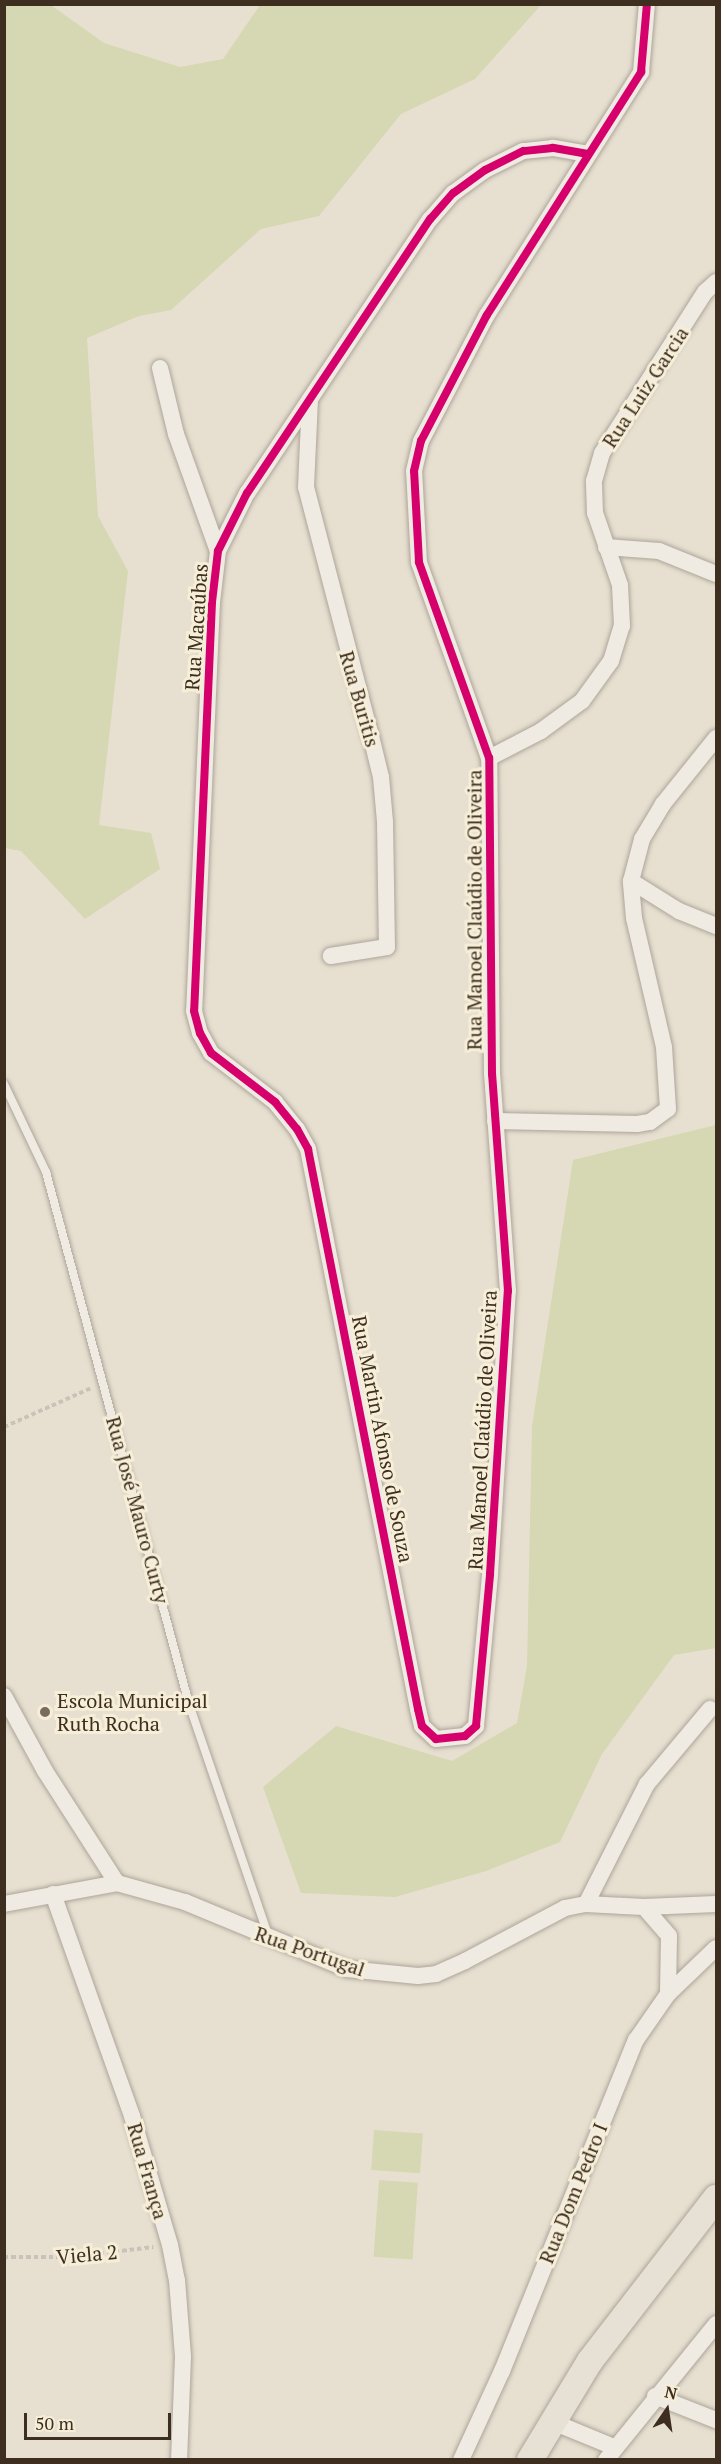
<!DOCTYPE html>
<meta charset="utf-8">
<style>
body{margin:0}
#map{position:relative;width:721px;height:2464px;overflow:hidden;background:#e7e0d1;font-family:"PT Serif",serif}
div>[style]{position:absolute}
.green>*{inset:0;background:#d6d7b3;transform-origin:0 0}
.path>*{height:4px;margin-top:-2px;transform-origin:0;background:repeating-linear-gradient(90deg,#c8c2b9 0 4.5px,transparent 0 7.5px)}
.roads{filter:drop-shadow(0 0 2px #ada599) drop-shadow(0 0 2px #ada599)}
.lane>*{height:8px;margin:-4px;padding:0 4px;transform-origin:4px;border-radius:4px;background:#efebe3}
.street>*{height:16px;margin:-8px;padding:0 8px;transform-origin:8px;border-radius:8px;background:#efebe3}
.primary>*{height:26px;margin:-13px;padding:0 13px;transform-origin:13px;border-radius:13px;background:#e6e1d4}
.cycleway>*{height:8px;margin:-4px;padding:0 4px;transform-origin:4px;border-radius:4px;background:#d6006c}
.dots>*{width:16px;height:16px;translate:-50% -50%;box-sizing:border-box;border:3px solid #f7eed8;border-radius:50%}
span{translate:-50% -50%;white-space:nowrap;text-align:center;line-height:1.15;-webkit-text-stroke:6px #f7eed8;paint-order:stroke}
.street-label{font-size:20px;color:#3d2e20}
.poi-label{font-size:20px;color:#3d2e20}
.left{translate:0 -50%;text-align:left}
.frame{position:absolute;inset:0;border:6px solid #3d2e20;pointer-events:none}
.north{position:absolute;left:637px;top:2380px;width:60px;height:60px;-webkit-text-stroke:4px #f7eed8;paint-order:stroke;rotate:13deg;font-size:16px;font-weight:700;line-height:24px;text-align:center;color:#3d2e20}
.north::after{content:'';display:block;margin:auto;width:21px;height:27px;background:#3d2e20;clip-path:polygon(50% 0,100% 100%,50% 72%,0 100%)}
.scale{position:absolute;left:24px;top:2413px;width:147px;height:27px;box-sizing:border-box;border:3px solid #3d2e20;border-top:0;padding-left:8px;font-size:18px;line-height:21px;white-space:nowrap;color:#3d2e20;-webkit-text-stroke:4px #f7eed8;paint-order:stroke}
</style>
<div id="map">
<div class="green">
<i style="clip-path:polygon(4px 5px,51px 5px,104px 43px,180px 67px,223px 59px,260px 5px,541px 5px,475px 79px,401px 114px,319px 216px,261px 229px,171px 310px,139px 316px,87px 338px,98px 516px,128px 571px,99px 825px,151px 833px,160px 869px,85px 919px,21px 851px,5px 848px)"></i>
<i style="clip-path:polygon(716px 1125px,716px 1648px,674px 1655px,602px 1754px,560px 1842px,486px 1871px,395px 1897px,301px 1893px,263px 1787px,336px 1726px,452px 1761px,517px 1723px,527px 1666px,532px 1426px,573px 1160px)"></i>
<i style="left:374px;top:2130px;width:49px;height:40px;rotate:4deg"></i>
<i style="left:379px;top:2180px;width:39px;height:77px;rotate:4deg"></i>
</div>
<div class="path">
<i style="left:4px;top:1427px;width:95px;rotate:-24.1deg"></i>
<i style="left:4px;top:2257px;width:66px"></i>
<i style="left:70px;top:2257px;width:84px;rotate:-6.9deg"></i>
</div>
<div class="roads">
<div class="lane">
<i style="left:4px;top:1084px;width:98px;rotate:64.5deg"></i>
<i style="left:46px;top:1172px;width:551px;rotate:74.95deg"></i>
<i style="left:189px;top:1704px;width:244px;rotate:71.1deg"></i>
</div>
<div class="street">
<i style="left:588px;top:154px;width:36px;rotate:-170deg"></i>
<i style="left:553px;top:148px;width:30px;rotate:174deg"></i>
<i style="left:523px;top:151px;width:42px;rotate:153.4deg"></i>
<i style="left:485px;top:170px;width:39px;rotate:144deg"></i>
<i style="left:453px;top:193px;width:35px;rotate:131deg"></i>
<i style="left:430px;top:219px;width:329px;rotate:123.7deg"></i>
<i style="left:247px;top:493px;width:65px;rotate:116.6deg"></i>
<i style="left:218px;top:551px;width:51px;rotate:96.7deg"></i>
<i style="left:212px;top:602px;width:409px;rotate:92.5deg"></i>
<i style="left:194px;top:1011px;width:23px;rotate:75deg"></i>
<i style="left:200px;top:1033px;width:23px;rotate:61deg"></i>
<i style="left:211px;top:1053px;width:81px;rotate:37.4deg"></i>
<i style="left:275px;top:1102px;width:35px;rotate:51deg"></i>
<i style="left:297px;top:1129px;width:23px;rotate:61deg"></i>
<i style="left:308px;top:1149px;width:571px;rotate:78.89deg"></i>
<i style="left:418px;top:1709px;width:17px;rotate:77deg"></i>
<i style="left:422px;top:1726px;width:19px;rotate:43deg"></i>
<i style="left:436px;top:1739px;width:29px;rotate:-6deg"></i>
<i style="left:465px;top:1736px;width:15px;rotate:-42deg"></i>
<i style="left:476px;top:1726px;width:153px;rotate:-84.7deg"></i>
<i style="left:490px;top:1574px;width:284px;rotate:-86.4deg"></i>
<i style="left:508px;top:1291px;width:218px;rotate:-94.2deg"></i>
<i style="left:492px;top:1074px;width:316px;rotate:-90.5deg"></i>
<i style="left:489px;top:758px;width:208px;rotate:-109.7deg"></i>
<i style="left:419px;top:562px;width:91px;rotate:-93.1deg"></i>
<i style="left:414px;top:471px;width:31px;rotate:-77deg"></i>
<i style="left:421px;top:441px;width:142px;rotate:-62.4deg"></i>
<i style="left:487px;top:315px;width:288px;rotate:-57.6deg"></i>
<i style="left:641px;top:72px;width:68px;rotate:-85deg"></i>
<i style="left:160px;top:368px;width:68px;rotate:76.4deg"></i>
<i style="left:176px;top:434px;width:124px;rotate:70.3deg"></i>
<i style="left:310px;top:399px;width:88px;rotate:92.6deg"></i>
<i style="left:306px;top:487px;width:257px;rotate:75.4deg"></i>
<i style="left:371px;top:736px;width:42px;rotate:76.3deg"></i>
<i style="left:381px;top:777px;width:45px;rotate:84.9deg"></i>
<i style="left:385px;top:822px;width:125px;rotate:89.1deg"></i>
<i style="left:387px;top:947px;width:57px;rotate:170.9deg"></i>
<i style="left:606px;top:547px;width:53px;rotate:4.3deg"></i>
<i style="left:659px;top:551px;width:61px;rotate:22deg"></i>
<i style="left:489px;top:758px;width:59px;rotate:-27.4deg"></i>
<i style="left:541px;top:731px;width:51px;rotate:-36.2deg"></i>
<i style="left:582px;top:701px;width:49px;rotate:-54.1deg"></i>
<i style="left:611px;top:661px;width:37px;rotate:-73deg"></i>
<i style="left:622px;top:626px;width:41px;rotate:-92.8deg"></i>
<i style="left:620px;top:585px;width:76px;rotate:-109.1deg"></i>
<i style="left:595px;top:513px;width:32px;rotate:-92deg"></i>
<i style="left:594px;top:481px;width:29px;rotate:-74deg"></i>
<i style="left:602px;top:453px;width:191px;rotate:-57.4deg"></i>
<i style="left:705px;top:292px;width:15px;rotate:-42deg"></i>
<i style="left:631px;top:881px;width:57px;rotate:32deg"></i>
<i style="left:679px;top:911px;width:40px;rotate:22deg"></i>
<i style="left:495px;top:1121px;width:142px;rotate:1.2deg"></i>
<i style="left:637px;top:1124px;width:13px;rotate:-9deg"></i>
<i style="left:650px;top:1122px;width:22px;rotate:-36deg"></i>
<i style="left:668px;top:1109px;width:62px;rotate:-93.7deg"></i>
<i style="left:664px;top:1047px;width:132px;rotate:-103.1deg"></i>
<i style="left:634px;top:918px;width:37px;rotate:-95deg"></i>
<i style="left:631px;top:881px;width:43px;rotate:-75.3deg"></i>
<i style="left:642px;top:839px;width:41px;rotate:-59deg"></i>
<i style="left:663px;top:804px;width:85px;rotate:-51.2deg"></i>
<i style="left:4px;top:1696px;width:85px;rotate:61.3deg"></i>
<i style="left:45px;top:1771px;width:133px;rotate:57.3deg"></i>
<i style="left:53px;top:1894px;width:236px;rotate:70.4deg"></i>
<i style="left:132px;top:2116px;width:134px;rotate:73.6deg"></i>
<i style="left:170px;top:2245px;width:36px;rotate:79deg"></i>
<i style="left:177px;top:2280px;width:77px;rotate:85.5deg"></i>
<i style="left:183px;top:2357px;width:103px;rotate:92.2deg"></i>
<i style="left:4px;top:1904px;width:115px;rotate:-10.5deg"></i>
<i style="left:117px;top:1883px;width:71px;rotate:15.6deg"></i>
<i style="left:185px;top:1902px;width:175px;rotate:22.5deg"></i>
<i style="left:347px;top:1969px;width:71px;rotate:5.6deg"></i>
<i style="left:418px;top:1976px;width:18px;rotate:-6deg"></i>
<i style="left:436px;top:1974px;width:32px;rotate:-24deg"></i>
<i style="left:465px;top:1961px;width:113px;rotate:-27.9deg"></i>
<i style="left:565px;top:1908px;width:21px;rotate:-11deg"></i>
<i style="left:586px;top:1904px;width:58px;rotate:3deg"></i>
<i style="left:644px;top:1907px;width:72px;rotate:-2.4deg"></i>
<i style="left:586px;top:1904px;width:135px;rotate:-63.1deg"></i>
<i style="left:647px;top:1784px;width:98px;rotate:-50deg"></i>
<i style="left:644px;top:1907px;width:38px;rotate:49deg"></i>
<i style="left:669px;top:1936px;width:58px;rotate:91deg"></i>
<i style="left:655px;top:2396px;width:66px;rotate:21.5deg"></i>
<i style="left:553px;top:2422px;width:66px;rotate:22.3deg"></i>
<i style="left:461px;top:2460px;width:98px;rotate:-65.3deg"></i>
<i style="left:502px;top:2371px;width:357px;rotate:-68deg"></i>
<i style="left:636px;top:2040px;width:56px;rotate:-55.2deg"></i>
<i style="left:668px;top:1994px;width:66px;rotate:-43.8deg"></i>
<i style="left:606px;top:2460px;width:175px;rotate:-51deg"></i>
</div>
<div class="primary">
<i style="left:530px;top:2460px;width:116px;rotate:-58.8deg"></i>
<i style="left:590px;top:2361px;width:206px;rotate:-52.3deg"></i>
</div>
</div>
<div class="cycleway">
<i style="left:588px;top:154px;width:36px;rotate:-170deg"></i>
<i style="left:553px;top:148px;width:30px;rotate:174deg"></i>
<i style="left:523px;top:151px;width:42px;rotate:153.4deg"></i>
<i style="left:485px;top:170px;width:39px;rotate:144deg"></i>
<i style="left:453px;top:193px;width:35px;rotate:131deg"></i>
<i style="left:430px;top:219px;width:329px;rotate:123.7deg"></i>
<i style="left:247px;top:493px;width:65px;rotate:116.6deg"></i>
<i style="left:218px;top:551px;width:51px;rotate:96.7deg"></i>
<i style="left:212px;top:602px;width:409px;rotate:92.5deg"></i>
<i style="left:194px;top:1011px;width:23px;rotate:75deg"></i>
<i style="left:200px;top:1033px;width:23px;rotate:61deg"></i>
<i style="left:211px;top:1053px;width:81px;rotate:37.4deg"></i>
<i style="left:275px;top:1102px;width:35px;rotate:51deg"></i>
<i style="left:297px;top:1129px;width:23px;rotate:61deg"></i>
<i style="left:308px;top:1149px;width:571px;rotate:78.89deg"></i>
<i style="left:418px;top:1709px;width:17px;rotate:77deg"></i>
<i style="left:422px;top:1726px;width:19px;rotate:43deg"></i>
<i style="left:436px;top:1739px;width:29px;rotate:-6deg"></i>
<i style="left:465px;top:1736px;width:15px;rotate:-42deg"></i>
<i style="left:476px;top:1726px;width:153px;rotate:-84.7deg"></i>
<i style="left:490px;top:1574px;width:284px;rotate:-86.4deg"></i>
<i style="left:508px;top:1291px;width:218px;rotate:-94.2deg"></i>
<i style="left:492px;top:1074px;width:316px;rotate:-90.5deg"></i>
<i style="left:489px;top:758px;width:208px;rotate:-109.7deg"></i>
<i style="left:419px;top:562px;width:91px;rotate:-93.1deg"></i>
<i style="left:414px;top:471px;width:31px;rotate:-77deg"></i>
<i style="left:421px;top:441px;width:142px;rotate:-62.4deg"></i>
<i style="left:487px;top:315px;width:288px;rotate:-57.6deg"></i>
<i style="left:641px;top:72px;width:68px;rotate:-85deg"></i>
</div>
<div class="dots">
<i style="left:45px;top:1712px;background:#786c5e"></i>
</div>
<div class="street-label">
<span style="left:645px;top:387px;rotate:-57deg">Rua Luiz Garcia</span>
<span style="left:196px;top:627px;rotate:-86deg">Rua Macaúbas</span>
<span style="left:360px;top:699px;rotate:74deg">Rua Buritis</span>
<span style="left:474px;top:910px;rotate:-90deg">Rua Manoel Claúdio de Oliveira</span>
<span style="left:482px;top:1430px;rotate:-87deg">Rua Manoel Claúdio de Oliveira</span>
<span style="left:383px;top:1439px;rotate:79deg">Rua Martin Afonso de Souza</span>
<span style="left:138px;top:1510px;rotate:75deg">Rua José Mauro Curty</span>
<span style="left:310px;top:1951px;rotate:19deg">Rua Portugal</span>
<span style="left:148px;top:2171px;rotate:74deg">Rua França</span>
<span style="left:573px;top:2193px;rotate:-68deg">Rua Dom Pedro I</span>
<span style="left:87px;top:2254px;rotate:-5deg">Viela 2</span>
</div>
<div class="poi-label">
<span class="left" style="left:57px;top:1712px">Escola Municipal<br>Ruth Rocha</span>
</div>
<div class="frame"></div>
<div class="north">N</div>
<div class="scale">50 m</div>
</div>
